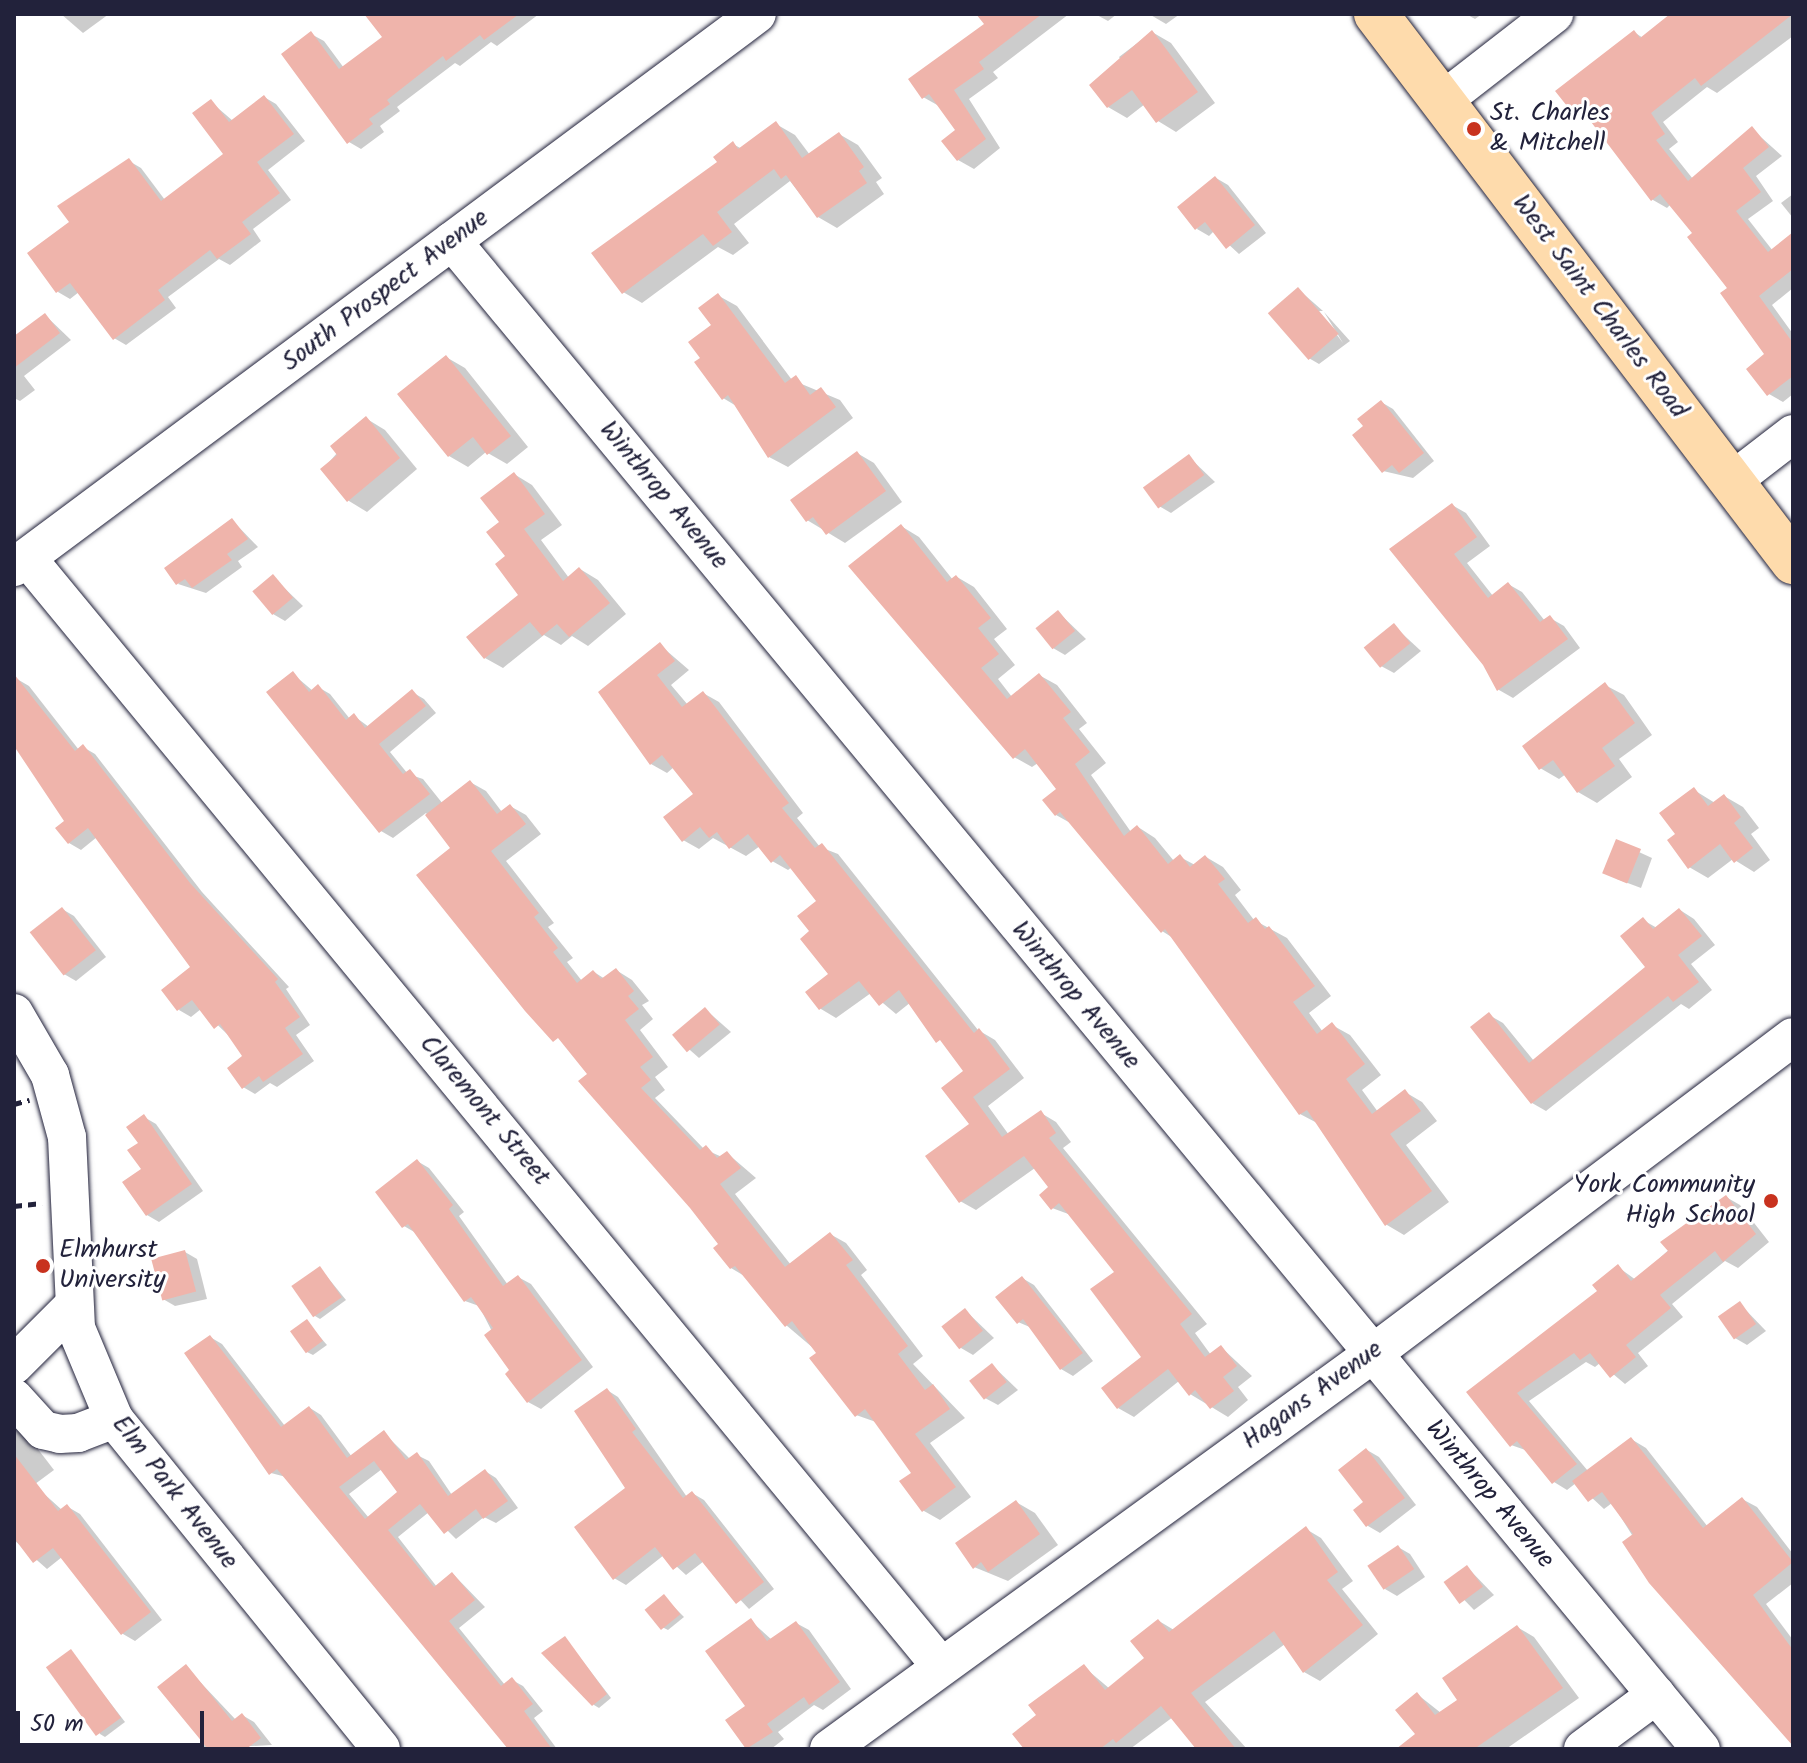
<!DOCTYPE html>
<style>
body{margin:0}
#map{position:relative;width:1807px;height:1763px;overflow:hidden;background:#fff;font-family:Kalam,sans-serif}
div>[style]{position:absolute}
.shadow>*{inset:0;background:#0003}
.building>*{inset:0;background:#efb4ab;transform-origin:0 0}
.path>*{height:5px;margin-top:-2.5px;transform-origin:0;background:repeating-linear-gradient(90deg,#22223b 0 8px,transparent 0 14px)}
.roads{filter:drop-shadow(0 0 2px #22223b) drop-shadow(0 0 2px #22223b)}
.minor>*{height:38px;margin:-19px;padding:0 19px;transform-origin:19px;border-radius:19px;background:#fff}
.major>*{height:44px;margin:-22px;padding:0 22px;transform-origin:22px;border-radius:22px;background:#fedbac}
.dots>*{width:22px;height:22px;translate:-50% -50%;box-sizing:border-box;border:4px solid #fff;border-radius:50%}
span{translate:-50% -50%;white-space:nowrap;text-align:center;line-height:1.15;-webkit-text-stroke:6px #fff;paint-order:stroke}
.poi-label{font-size:26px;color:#22223b}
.left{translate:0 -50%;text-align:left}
.right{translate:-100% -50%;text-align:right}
.street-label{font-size:26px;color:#22223b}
.frame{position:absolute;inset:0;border:16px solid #22223b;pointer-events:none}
.scale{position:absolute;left:16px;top:1711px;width:188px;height:36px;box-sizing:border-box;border:4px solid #22223b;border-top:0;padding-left:10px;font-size:24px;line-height:28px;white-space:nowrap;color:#22223b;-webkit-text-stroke:6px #fff;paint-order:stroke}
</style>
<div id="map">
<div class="shadow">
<i style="clip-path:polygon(61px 14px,109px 14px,83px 33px)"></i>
<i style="clip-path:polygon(367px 14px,539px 14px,497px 46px,491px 42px,460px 66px,455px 63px,397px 107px,400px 111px,380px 126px,384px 132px,361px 149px,349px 142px,311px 34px,324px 41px,344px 68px,385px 38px)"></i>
<i style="clip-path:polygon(986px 14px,1069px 14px,993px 72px,998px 78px,969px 99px,1000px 148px,974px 169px,958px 160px,958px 130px,939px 106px,923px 97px,987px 24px)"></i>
<i style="clip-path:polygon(1095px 14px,1117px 14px,1108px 21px)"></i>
<i style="clip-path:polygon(1149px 14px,1180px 14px,1166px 24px)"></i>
<i style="clip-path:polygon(1466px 14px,1482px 14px,1475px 19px)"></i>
<i style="clip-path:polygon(1673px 14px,1793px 14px,1793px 36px,1717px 93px,1707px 87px,1663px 122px,1678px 142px,1669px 149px,1693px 179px,1752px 129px,1782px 156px,1756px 176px,1773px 201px,1748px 219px,1773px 251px,1793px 243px,1793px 288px,1772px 305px,1793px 334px,1793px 394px,1783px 402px,1769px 394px,1767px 355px,1695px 234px,1671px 204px,1667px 208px,1653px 200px,1593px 121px,1576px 115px,1634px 32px,1643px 38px)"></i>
<i style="clip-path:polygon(1152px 32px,1171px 43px,1215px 103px,1176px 132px,1158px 121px,1145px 104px,1127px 118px,1108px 107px,1123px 63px,1119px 57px)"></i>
<i style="clip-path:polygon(264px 97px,276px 104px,305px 141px,268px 170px,291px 200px,253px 229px,261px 241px,230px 265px,219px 259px,168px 297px,176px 308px,126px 345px,114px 338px,79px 292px,70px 299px,58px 292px,72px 222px,129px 161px,141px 168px,165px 200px,226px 154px,211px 102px,233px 121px)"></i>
<i style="clip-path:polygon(776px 124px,795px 135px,810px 155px,839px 134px,858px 145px,882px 178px,876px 182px,884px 194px,837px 228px,818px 217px,790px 181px,734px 224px,749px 243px,733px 255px,718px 247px,642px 303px,623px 292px,733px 144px,742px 149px)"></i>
<i style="clip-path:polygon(1216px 178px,1228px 185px,1266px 233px,1239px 254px,1214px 231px,1209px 236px,1197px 229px)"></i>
<i style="clip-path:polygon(1793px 194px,1793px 218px,1781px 203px)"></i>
<i style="clip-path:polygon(1298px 289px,1323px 311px,1319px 311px,1343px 343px,1324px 312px,1350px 341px,1319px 364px,1307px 357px)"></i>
<i style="clip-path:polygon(719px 296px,737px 306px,792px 380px,840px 400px,853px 418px,788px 467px,769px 457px,738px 407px,723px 398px,702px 358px)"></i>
<i style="clip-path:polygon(45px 315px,71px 340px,24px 376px,35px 390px,20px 401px,14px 398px,14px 339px)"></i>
<i style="clip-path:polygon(446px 357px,465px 368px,528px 447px,507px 464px,486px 452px,468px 467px,449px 456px)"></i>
<i style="clip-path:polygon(1381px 402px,1393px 409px,1434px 461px,1413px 478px,1383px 471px,1366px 427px)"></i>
<i style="clip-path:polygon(367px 419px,385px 430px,417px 469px,367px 512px,349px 501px,323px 469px)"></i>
<i style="clip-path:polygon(857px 453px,874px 463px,902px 502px,845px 543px,807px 520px)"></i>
<i style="clip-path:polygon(1189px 457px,1215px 482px,1171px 513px,1159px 506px)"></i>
<i style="clip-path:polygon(514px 474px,532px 485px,562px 525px,541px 540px,569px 578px,580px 569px,598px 580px,626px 614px,588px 646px,572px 636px,561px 645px,544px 635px,503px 668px,485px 658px,521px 595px,502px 522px)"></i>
<i style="clip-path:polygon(1452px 505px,1466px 513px,1490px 546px,1467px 563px,1493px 596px,1508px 584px,1522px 592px,1545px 621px,1550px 618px,1564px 626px,1580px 648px,1513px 698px,1499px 690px,1485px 663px,1392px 549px)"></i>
<i style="clip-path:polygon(232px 520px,258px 547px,238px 561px,242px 567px,206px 593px,178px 584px)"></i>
<i style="clip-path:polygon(901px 526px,919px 537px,953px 580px,957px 577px,974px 587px,1007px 629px,994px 639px,1015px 665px,998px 679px,1012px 697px,1039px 675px,1057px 685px,1087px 723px,1079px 729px,1106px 763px,1091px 775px,1131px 832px,1138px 827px,1155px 838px,1174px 861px,1180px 857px,1195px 865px,1206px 857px,1223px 867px,1241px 890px,1235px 895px,1254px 920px,1287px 938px,1331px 996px,1309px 1013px,1323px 1032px,1332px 1025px,1350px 1035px,1381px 1075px,1362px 1090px,1378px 1112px,1405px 1092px,1422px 1102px,1437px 1121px,1406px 1145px,1449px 1202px,1404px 1235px,1387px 1225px,1319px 1124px,1300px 1114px,1173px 938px,1162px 931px,1074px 825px,1056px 815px,1059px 789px,1038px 763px,1032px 767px,1014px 757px)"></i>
<i style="clip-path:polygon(273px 577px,303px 606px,285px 621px,273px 614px)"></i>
<i style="clip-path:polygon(1058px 612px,1086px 639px,1065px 655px,1053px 648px)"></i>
<i style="clip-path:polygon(1394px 626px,1421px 651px,1394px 673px,1381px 666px)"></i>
<i style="clip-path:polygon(660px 645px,689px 670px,671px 685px,688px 705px,703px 693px,719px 702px,803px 813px,797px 818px,820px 847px,838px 854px,978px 1030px,995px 1040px,1024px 1078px,988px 1106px,1009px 1135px,1041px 1113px,1056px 1122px,1071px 1142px,1063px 1148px,1207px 1324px,1195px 1333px,1211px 1355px,1221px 1347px,1252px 1376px,1238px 1387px,1248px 1400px,1228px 1417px,1190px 1394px,1179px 1381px,1134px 1417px,1118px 1408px,1144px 1358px,1117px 1272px,1071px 1215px,1052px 1208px,1051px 1188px,1035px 1168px,976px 1210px,960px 1201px,972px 1125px,966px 1071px,911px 1002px,896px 1014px,871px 993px,836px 1018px,821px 1009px,808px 992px,831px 975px,812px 932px,818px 901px,792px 867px,788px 870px,772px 861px,760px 846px,746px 856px,713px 838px,699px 849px,683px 840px,696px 794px,674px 767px,667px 773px,651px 764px,601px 693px)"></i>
<i style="clip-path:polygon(293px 674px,313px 691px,318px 687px,330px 694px,350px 719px,354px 716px,369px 727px,412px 692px,424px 699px,436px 713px,390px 752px,408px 774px,423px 779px,443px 804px,470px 782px,486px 791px,502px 812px,510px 806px,526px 815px,541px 834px,506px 861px,554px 923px,548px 927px,573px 958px,567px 962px,582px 981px,594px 972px,605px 979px,616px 970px,632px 980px,649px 1001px,642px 1005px,653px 1019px,640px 1030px,668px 1067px,655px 1077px,665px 1090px,655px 1098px,704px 1149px,722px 1157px,727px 1153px,756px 1178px,735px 1194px,791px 1265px,830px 1234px,846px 1243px,867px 1270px,861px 1275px,923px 1356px,913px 1364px,965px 1418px,930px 1443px,971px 1497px,940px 1520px,924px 1511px,902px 1482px,913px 1474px,876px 1422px,856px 1415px,819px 1353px,786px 1325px,746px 1277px,731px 1268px,721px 1244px,590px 1074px,453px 848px,426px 813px,393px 838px,381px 831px)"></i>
<i style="clip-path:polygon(17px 679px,29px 686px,79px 750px,83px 747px,95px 754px,202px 892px,289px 987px,286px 989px,310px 1025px,296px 1035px,314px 1061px,277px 1087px,270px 1083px,255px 1094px,243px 1087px,245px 1057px,227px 1034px,201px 1009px,191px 1017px,179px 1010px,193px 967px,97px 837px,81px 850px,69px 843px,67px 821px,14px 743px)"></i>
<i style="clip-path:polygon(1605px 685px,1624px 695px,1652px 735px,1619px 759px,1632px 777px,1597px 803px,1578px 792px,1566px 774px,1559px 779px,1540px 768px)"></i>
<i style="clip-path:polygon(1694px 790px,1715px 803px,1724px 796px,1743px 807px,1759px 828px,1751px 834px,1770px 860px,1754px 872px,1733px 859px,1708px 878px,1689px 867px,1677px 835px)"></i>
<i style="clip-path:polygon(1617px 842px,1652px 858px,1641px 888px,1617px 879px)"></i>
<i style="clip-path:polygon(62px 909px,74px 916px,106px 957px,76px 981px,64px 974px)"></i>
<i style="clip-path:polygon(1680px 910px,1694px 919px,1715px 945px,1691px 964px,1712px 990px,1689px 1009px,1681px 1004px,1546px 1111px,1532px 1103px,1489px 1015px,1503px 1023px,1534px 1061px,1648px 967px,1643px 920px,1657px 928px)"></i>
<i style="clip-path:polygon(705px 1009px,731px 1032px,699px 1058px,673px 1035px)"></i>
<i style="clip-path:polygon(144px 1117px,156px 1124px,203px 1191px,159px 1222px,147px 1215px)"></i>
<i style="clip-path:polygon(417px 1161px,429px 1168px,464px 1212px,459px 1216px,508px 1285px,518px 1277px,531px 1284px,593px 1367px,541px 1409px,528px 1402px,479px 1306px,465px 1301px,416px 1233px,404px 1226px)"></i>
<i style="clip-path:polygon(1726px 1197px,1740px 1205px,1769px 1242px,1738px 1268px,1725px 1261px,1672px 1304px,1683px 1317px,1638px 1353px,1648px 1366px,1625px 1384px,1600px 1363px,1595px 1367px,1586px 1362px,1529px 1401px,1588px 1471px,1631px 1439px,1646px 1448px,1708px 1527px,1742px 1499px,1757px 1507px,1793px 1554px,1793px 1583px,1766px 1604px,1793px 1640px,1793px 1741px,1682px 1615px,1612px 1503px,1604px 1509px,1576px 1483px,1567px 1490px,1554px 1482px,1528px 1451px,1511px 1445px,1469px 1393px,1600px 1291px,1618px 1267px,1636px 1280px)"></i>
<i style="clip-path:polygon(185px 1252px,197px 1259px,207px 1299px,175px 1306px,163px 1299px)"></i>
<i style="clip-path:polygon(320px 1268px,346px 1300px,320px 1319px,315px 1316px)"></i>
<i style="clip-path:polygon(1022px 1278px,1034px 1285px,1093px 1361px,1073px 1376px,1061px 1369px,1032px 1328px,1018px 1322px)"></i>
<i style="clip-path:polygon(1740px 1304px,1766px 1331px,1747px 1345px,1735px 1338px)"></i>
<i style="clip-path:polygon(966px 1311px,994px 1338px,973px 1355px,961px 1348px)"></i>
<i style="clip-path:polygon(307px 1322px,327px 1345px,313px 1355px,307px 1352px)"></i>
<i style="clip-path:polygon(evenodd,210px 1337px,222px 1344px,285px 1426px,310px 1408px,321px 1415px,352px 1457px,384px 1433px,411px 1460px,417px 1455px,429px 1461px,452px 1495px,485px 1471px,496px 1478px,518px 1508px,496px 1523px,484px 1517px,456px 1539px,429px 1512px,398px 1537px,437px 1587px,453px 1574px,485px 1607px,459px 1628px,505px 1685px,512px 1680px,523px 1686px,543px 1711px,534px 1718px,557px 1749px,511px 1749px,286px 1477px,271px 1473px,210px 1337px,382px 1469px,400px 1493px,369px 1518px,349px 1494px,382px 1469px)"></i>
<i style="clip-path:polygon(992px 1365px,1018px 1390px,998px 1405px,985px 1398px)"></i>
<i style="clip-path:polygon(607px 1390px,618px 1397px,687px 1497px,692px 1493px,704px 1500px,774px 1589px,749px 1609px,704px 1561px,686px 1575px,664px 1555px,626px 1585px,614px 1578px,627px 1489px)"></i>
<i style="clip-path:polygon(14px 1418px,54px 1470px,31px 1487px,14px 1477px)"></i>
<i style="clip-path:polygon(1367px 1450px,1379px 1457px,1416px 1505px,1380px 1533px,1368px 1526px)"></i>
<i style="clip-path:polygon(41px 1491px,62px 1510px,68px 1507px,80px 1514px,162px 1620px,135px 1641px,123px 1634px,62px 1557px,47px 1569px,14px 1540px,14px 1512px)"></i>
<i style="clip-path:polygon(1016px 1502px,1035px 1513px,1058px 1545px,1008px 1581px,974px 1567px)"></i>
<i style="clip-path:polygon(1306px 1529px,1321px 1538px,1353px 1581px,1342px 1589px,1378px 1634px,1320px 1681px,1304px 1672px,1285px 1644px,1205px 1702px,1247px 1749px,1199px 1749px,1173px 1717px,1130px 1749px,1026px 1749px,1038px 1715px,1084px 1667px,1110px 1689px,1147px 1659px,1159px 1621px,1174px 1630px)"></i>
<i style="clip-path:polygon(1398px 1547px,1410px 1554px,1425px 1577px,1397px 1596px,1385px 1589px)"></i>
<i style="clip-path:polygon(1467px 1567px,1494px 1595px,1474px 1610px,1447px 1582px)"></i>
<i style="clip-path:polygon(664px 1597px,684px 1617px,668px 1630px,662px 1627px)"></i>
<i style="clip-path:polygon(751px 1621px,772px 1640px,796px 1623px,809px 1630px,851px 1689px,823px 1710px,814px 1705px,778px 1732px,784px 1739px,771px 1749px,749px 1749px,728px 1721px,748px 1706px)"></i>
<i style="clip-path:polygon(1517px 1627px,1534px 1637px,1579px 1698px,1506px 1749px,1399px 1749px,1417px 1734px,1417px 1694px,1441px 1713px,1460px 1700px)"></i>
<i style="clip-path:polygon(565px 1638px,611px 1698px,599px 1708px,594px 1705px)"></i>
<i style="clip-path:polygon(71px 1652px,125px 1722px,105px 1737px,100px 1734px)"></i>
<i style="clip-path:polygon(186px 1667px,236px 1720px,242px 1715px,254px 1722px,272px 1745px,197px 1749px,206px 1743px)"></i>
</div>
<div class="building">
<i style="clip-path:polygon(364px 14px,519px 14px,484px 40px,480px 35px,446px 61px,443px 56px,387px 100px,390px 104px,369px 119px,373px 124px,347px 144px,281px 54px,311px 31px,339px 69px,382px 37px)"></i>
<i style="clip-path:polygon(976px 14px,1042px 14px,979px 62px,984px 69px,954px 90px,986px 139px,957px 161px,941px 141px,955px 130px,929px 94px,922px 99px,908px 79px,984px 24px)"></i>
<i style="clip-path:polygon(1670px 14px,1793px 14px,1701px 86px,1695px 78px,1651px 113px,1665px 134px,1656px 140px,1688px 181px,1752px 126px,1769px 147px,1743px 168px,1761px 192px,1736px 211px,1768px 252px,1793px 232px,1793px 269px,1759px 296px,1793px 343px,1793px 376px,1767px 396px,1746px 369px,1764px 354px,1720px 293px,1727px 288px,1687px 237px,1692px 233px,1660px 194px,1651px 201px,1582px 110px,1575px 116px,1555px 91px,1634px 30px,1640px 38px)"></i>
<i style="clip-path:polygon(1152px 30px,1198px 92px,1156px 123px,1132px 90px,1107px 108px,1089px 85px)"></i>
<i style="clip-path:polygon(264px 95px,294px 134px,257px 162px,280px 193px,242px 222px,251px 234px,217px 259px,210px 250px,158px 290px,165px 300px,113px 340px,70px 283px,56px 293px,27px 253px,69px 222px,57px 206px,129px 158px,161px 201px,223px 154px,192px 113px,211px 99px,229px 122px)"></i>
<i style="clip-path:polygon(776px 121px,802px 158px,839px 132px,864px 167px,859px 171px,867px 183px,817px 218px,786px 175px,781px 179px,774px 169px,717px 212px,732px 232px,713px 246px,703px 234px,622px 294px,591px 253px,717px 162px,713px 157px,733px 141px,738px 149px)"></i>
<i style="clip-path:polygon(1215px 176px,1255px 225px,1226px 249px,1205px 222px,1195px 230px,1177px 207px)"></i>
<i style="left:1298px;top:287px;width:62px;height:40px;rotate:49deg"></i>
<i style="clip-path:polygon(718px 293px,785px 383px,796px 375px,810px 395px,821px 387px,836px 407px,768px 458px,728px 395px,722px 400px,694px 362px,700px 358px,688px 342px,711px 325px,698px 308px)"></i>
<i style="clip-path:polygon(45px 313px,60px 333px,14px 368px,14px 336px)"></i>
<i style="clip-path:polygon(446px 355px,511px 436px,487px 455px,473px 437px,448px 457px,397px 394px)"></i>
<i style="clip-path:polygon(1381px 400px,1424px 453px,1399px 473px,1392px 465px,1382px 473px,1352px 435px,1363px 426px,1357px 419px)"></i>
<i style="clip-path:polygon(366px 416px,400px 458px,347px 502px,320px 469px,337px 455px,330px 446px)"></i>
<i style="clip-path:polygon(857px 451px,886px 491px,826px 535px,813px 517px,806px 522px,790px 500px)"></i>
<i style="left:1189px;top:454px;width:26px;height:57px;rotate:54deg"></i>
<i style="clip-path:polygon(514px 472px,545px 514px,524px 529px,563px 581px,579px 567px,610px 603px,569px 637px,557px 624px,542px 636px,530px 622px,484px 659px,466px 637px,518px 595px,495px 564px,505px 556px,486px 532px,499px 522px,480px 498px)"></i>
<i style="clip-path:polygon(1452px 503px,1477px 537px,1454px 554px,1488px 598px,1508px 582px,1540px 622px,1550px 615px,1568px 639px,1497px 691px,1483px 665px,1389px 549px)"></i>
<i style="clip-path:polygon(232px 518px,248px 539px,227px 554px,232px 560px,192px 588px,185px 579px,176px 585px,164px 568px)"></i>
<i style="clip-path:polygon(901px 524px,947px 582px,956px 575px,991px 618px,978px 628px,999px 654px,981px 668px,1007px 699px,1039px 673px,1071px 712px,1063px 718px,1090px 752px,1075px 764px,1124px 836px,1137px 825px,1168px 864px,1180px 854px,1190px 867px,1205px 855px,1225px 879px,1218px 884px,1248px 923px,1256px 917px,1265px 929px,1269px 926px,1315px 986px,1293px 1002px,1317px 1034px,1332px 1022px,1365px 1064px,1346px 1079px,1372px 1114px,1405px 1089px,1421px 1111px,1390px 1134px,1432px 1191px,1385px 1226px,1307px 1110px,1299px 1115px,1165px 929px,1161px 933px,1060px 812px,1055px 816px,1042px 800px,1056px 789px,1025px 749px,1013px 759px,848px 566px)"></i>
<i style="left:273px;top:574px;width:31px;height:27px;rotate:50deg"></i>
<i style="left:1058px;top:610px;width:27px;height:29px;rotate:51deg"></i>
<i style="left:1394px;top:623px;width:26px;height:39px;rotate:51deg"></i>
<i style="clip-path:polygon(660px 642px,675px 661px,657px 675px,682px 707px,703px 691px,789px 803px,782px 808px,815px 848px,822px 843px,974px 1033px,979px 1028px,1010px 1069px,973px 1097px,1002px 1137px,1041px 1110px,1056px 1133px,1049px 1138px,1192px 1314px,1180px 1324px,1205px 1357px,1221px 1345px,1237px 1366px,1223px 1377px,1234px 1391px,1210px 1409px,1195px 1390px,1189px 1396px,1168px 1369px,1117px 1409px,1101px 1388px,1141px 1357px,1090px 1289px,1114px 1272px,1059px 1203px,1051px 1210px,1039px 1195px,1048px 1187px,1024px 1156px,959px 1203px,925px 1156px,969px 1124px,941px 1088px,963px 1071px,940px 1040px,936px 1043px,899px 990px,879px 1006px,859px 981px,819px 1010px,805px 992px,828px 974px,800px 939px,809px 931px,797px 916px,816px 901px,780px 855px,771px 863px,748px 834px,729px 849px,717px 832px,709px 838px,700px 827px,682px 842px,663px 817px,693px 794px,662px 755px,650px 765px,598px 692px)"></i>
<i style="clip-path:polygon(293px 671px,309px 692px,318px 684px,346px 720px,354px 713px,365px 728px,412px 689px,426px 706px,379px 744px,403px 774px,410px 769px,430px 794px,379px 833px,266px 692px)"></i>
<i style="clip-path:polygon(14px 674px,75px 751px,83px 744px,190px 883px,278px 979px,275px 982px,300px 1017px,285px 1028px,303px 1054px,263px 1082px,259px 1076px,242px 1089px,227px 1068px,242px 1056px,220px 1024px,214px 1029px,192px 1000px,177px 1011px,161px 990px,190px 967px,88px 828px,68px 844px,55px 828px,64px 821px,14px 746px)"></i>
<i style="clip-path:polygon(1605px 682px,1635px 723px,1602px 748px,1615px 766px,1577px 793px,1553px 760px,1539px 770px,1522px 746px)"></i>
<i style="clip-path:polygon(470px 780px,497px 814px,510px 804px,526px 824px,491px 851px,539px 913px,534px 917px,558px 948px,553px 952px,577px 983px,593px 970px,601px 979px,616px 968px,634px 991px,628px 996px,639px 1009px,625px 1020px,653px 1057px,640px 1067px,651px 1080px,641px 1088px,700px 1150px,706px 1145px,717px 1158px,727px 1151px,741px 1168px,720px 1184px,785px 1267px,830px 1232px,853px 1260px,846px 1265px,908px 1346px,898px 1354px,925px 1390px,933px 1384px,950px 1409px,915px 1434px,956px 1487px,922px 1512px,899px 1481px,911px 1473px,865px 1409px,855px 1417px,809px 1358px,816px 1353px,792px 1321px,785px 1327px,735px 1266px,730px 1269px,713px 1248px,718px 1244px,690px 1208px,578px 1081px,587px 1074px,558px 1038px,553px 1042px,525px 1011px,416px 875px,450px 848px,425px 815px)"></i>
<i style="clip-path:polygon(1694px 787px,1708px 806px,1724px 794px,1741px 817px,1734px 823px,1753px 848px,1734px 863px,1720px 844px,1688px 869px,1667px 840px,1675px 834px,1659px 813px)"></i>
<i style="left:1616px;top:839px;width:27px;height:37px;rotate:22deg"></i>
<i style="left:62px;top:907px;width:55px;height:41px;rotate:52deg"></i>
<i style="clip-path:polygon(1679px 908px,1702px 936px,1678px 955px,1699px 982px,1673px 1002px,1668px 996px,1531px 1104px,1470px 1027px,1489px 1012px,1529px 1063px,1645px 967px,1620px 936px,1643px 917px,1653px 929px)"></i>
<i style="left:705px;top:1007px;width:23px;height:43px;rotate:50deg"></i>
<i style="clip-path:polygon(144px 1114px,192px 1184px,146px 1216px,122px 1182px,141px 1169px,127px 1150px,138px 1143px,126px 1127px)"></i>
<i style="clip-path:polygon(417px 1159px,453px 1205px,449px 1209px,503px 1286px,518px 1275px,582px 1360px,527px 1403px,505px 1374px,509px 1370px,484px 1335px,493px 1328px,471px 1297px,464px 1302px,408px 1224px,402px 1228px,375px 1192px)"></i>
<i style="clip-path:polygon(1726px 1195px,1756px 1234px,1723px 1262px,1715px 1251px,1660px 1295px,1671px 1308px,1626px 1345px,1636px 1357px,1610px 1378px,1590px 1353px,1580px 1360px,1574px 1353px,1517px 1393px,1577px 1464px,1552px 1484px,1517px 1441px,1510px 1447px,1466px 1392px,1597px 1291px,1592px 1285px,1618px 1264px,1631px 1281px,1668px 1251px,1660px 1242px)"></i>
<i style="left:185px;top:1250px;width:43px;height:35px;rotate:75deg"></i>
<i style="left:320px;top:1266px;width:38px;height:35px;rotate:55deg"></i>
<i style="clip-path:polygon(1022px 1276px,1083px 1353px,1060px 1370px,1023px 1319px,1017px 1324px,995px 1297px)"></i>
<i style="left:1740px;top:1301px;width:28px;height:27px;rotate:55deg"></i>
<i style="left:965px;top:1308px;width:29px;height:30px;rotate:52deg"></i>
<i style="left:307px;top:1319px;width:27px;height:21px;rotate:54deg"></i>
<i style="clip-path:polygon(evenodd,210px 1335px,281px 1427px,309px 1406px,347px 1458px,384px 1430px,406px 1460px,417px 1452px,448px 1496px,485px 1469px,508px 1501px,483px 1519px,476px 1509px,444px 1534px,420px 1504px,388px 1530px,434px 1587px,452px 1572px,475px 1600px,449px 1621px,501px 1686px,512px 1677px,533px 1704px,524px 1711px,552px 1749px,508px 1749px,277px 1469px,269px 1475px,184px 1353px,210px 1335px,374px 1461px,397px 1492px,365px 1519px,339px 1487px,374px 1461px)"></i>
<i style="left:992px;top:1363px;width:24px;height:29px;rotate:52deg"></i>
<i style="clip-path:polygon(607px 1388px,636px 1429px,632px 1432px,683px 1498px,692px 1491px,764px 1582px,736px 1604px,695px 1553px,673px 1570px,655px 1547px,613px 1580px,574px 1527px,625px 1488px,574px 1411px)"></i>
<i style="clip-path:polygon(1631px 1437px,1703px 1528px,1742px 1497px,1793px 1562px,1753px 1595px,1793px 1650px,1793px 1746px,1649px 1583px,1622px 1542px,1633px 1534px,1602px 1492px,1588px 1502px,1572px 1481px)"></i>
<i style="clip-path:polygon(1366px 1448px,1405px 1498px,1366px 1527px,1353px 1510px,1363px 1502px,1338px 1470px)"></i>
<i style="clip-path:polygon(14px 1454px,58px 1511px,67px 1504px,151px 1612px,121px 1635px,53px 1548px,33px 1563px,14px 1538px)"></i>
<i style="clip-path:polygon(1016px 1500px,1040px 1534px,988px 1572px,981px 1562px,973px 1569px,955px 1543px)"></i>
<i style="clip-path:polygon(1306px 1526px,1338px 1572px,1327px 1580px,1363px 1625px,1303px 1673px,1274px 1631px,1191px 1693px,1236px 1749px,1196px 1749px,1161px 1706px,1116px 1743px,1113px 1739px,1100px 1749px,1024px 1749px,1012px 1734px,1036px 1715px,1028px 1705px,1084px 1664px,1105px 1690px,1144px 1658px,1130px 1641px,1158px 1619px,1169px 1632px)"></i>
<i style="left:1398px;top:1545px;width:29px;height:37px;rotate:56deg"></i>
<i style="left:1467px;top:1565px;width:27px;height:29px;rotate:54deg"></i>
<i style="left:664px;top:1594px;width:26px;height:25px;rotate:51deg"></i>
<i style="clip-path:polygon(751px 1618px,767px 1641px,796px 1621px,840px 1682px,809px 1705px,804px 1697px,767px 1724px,773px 1732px,746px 1749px,725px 1720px,745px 1706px,705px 1651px)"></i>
<i style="clip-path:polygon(1517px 1625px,1563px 1688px,1474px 1749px,1396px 1749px,1415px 1734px,1395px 1710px,1417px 1692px,1435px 1715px,1457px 1700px,1442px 1678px)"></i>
<i style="clip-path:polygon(565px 1636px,607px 1694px,592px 1706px,541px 1653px)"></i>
<i style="left:71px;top:1649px;width:85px;height:31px;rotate:54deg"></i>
<i style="clip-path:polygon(186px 1664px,232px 1721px,242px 1713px,261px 1738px,246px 1749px,208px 1749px,157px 1687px)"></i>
</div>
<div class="path">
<i style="left:14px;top:1104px;width:16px;rotate:-15deg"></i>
<i style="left:14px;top:1206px;width:28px;rotate:-6deg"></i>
</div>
<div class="roads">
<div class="minor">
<i style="left:1442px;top:101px;width:142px;rotate:-37.8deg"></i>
<i style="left:452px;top:241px;width:1958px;rotate:50.37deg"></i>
<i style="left:1732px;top:481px;width:77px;rotate:-37.6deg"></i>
<i style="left:27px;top:558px;width:1435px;rotate:50.49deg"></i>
<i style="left:14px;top:567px;width:926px;rotate:-36.66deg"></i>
<i style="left:14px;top:1013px;width:72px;rotate:59.9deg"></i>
<i style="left:50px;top:1075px;width:64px;rotate:74.7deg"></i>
<i style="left:67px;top:1137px;width:191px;rotate:87.3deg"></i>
<i style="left:76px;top:1328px;width:99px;rotate:67.3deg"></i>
<i style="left:114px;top:1419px;width:424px;rotate:51deg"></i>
<i style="left:14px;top:1365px;width:82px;rotate:-45deg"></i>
<i style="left:14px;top:1398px;width:43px;rotate:47.8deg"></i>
<i style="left:43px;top:1430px;width:17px;rotate:13deg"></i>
<i style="left:60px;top:1434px;width:18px;rotate:-3deg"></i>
<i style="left:78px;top:1433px;width:39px;rotate:-21deg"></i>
<i style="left:829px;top:1749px;width:670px;rotate:-36.01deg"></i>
<i style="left:1371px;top:1355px;width:528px;rotate:-37deg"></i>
<i style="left:1583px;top:1749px;width:91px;rotate:-36.5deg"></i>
</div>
<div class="major">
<i style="left:1376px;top:14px;width:689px;rotate:52.73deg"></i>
</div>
</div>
<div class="dots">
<i style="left:1474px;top:129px;background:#c8321e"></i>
<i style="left:1771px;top:1201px;background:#c8321e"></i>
<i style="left:43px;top:1266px;background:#c8321e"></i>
</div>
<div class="poi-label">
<span class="left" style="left:1490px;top:129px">St. Charles<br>&amp; Mitchell</span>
<span class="right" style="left:1755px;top:1201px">York Community<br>High School</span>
<span class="left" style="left:59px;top:1266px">Elmhurst<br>University</span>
</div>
<div class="street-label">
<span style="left:386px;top:291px;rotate:-37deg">South Prospect Avenue</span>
<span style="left:1599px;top:307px;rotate:53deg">West Saint Charles Road</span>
<span style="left:663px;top:496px;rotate:50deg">Winthrop Avenue</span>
<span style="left:1075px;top:996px;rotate:50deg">Winthrop Avenue</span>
<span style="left:484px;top:1111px;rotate:50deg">Claremont Street</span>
<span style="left:1313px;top:1396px;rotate:-36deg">Hagans Avenue</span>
<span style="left:174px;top:1493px;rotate:52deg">Elm Park Avenue</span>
<span style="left:1489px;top:1495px;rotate:50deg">Winthrop Avenue</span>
</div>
<div class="frame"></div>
<div class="scale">50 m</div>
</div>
